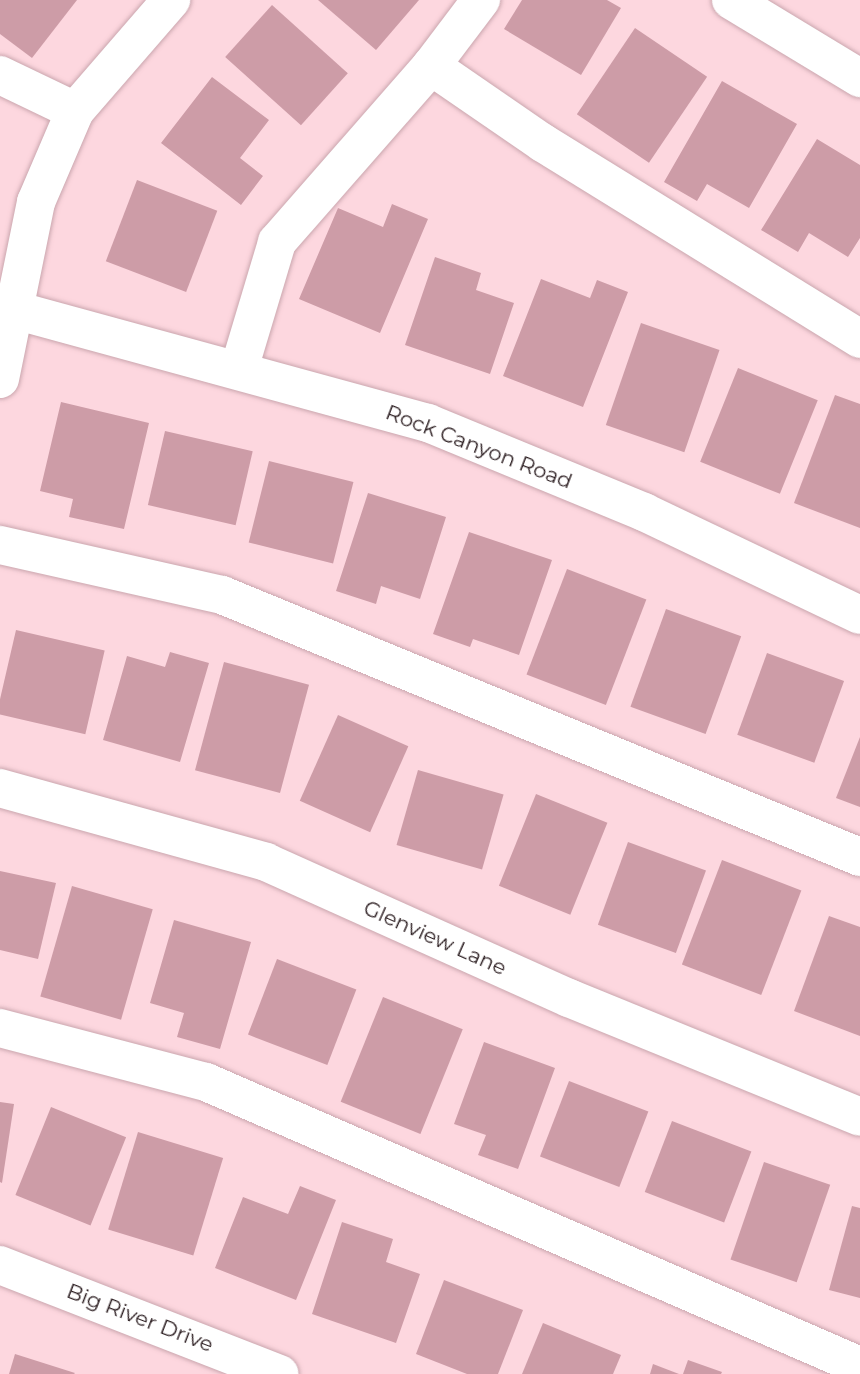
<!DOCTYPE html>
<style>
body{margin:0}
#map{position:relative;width:860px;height:1374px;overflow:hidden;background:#fdd7df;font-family:Montserrat,sans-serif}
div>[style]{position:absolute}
.building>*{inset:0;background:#cd9ca7;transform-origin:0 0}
.roads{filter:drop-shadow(0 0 2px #caa6ae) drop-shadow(0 0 2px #caa6ae)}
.minor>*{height:38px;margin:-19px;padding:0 19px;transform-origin:19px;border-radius:19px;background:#fff}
span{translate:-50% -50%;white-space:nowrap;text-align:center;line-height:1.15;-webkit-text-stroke:7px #fff;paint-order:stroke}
.street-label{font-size:21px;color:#2b1d20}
</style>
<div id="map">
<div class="building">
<i style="clip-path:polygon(0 0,77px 0,32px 58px,0 34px)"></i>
<i style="clip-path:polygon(318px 0,419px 0,376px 50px)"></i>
<i style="clip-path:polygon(522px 0,607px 0,621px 8px,581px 75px,504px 29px)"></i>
<i style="left:272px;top:5px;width:102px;height:70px;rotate:42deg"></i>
<i style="left:635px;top:28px;width:87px;height:104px;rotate:34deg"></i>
<i style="clip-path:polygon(212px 77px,269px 120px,240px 158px,263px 176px,241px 205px,161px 143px)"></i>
<i style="clip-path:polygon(722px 81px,797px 124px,749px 208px,707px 184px,697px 201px,664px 182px)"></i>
<i style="clip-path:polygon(817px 139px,860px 165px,860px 238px,848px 257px,809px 233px,798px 252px,761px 230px)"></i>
<i style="left:137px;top:180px;width:86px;height:87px;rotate:21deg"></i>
<i style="clip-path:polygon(392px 204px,428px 219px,380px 333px,299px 299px,338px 208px,383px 227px)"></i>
<i style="clip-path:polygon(435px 257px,481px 273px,476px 290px,514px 303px,490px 374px,405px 345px)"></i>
<i style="clip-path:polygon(541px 279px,590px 298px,597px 280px,628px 292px,583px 407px,503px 376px)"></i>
<i style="left:641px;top:323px;width:83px;height:108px;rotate:19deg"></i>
<i style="left:738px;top:368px;width:86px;height:101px;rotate:22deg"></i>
<i style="clip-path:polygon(835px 395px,860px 404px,860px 528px,794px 503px)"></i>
<i style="clip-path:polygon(61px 402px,149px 423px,124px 529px,69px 517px,73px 499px,40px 491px)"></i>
<i style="left:165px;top:431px;width:90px;height:76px;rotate:13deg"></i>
<i style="left:269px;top:461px;width:87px;height:84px;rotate:14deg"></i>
<i style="clip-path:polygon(368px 493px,446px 517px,420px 599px,381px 586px,376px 604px,336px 591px)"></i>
<i style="clip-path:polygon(469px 532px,552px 560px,519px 655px,473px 639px,470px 647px,433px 634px)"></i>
<i style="left:567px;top:569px;width:85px;height:113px;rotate:21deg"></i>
<i style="left:666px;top:609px;width:80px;height:104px;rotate:20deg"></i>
<i style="left:16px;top:630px;width:91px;height:86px;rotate:13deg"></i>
<i style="clip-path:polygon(170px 652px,209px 663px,180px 762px,103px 740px,127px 656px,165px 667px)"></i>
<i style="left:767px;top:653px;width:82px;height:87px;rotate:20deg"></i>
<i style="left:224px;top:662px;width:88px;height:112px;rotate:15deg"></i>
<i style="left:338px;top:715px;width:77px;height:94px;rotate:24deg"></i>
<i style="clip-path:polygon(860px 737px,860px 807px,836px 798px)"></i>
<i style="left:418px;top:770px;width:89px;height:78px;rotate:16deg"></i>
<i style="left:536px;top:794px;width:77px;height:99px;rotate:22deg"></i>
<i style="left:628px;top:842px;width:83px;height:88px;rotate:20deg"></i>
<i style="left:722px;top:860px;width:85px;height:112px;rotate:21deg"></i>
<i style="clip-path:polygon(0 871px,56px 883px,38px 959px,0 950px)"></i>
<i style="left:72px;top:886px;width:84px;height:115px;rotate:16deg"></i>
<i style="clip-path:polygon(829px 916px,860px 927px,860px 1036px,794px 1011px)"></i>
<i style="clip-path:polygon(174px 920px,251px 942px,220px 1049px,177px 1037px,184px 1013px,150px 1003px)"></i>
<i style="left:277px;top:959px;width:85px;height:81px;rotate:21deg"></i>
<i style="left:383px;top:997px;width:86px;height:113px;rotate:22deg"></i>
<i style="clip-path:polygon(484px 1042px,555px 1068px,518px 1169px,478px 1155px,486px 1135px,454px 1124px)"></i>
<i style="left:569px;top:1081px;width:85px;height:81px;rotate:21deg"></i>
<i style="clip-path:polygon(0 1102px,14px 1104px,2px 1183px,0 1182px)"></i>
<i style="left:51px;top:1107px;width:81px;height:95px;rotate:22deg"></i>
<i style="left:672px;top:1121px;width:85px;height:76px;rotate:21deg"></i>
<i style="left:138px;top:1132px;width:89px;height:102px;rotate:17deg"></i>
<i style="left:764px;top:1162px;width:70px;height:103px;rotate:19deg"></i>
<i style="clip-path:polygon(300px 1186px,336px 1200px,296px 1300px,215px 1268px,243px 1197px,288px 1214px)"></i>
<i style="clip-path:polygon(852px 1206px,860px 1208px,860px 1298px,829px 1290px)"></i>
<i style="clip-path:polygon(342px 1222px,393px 1239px,386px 1262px,420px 1274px,396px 1343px,312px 1314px)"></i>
<i style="clip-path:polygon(444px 1280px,523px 1310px,498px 1374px,467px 1374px,416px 1354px)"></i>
<i style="clip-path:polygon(543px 1323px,621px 1355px,613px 1374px,522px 1374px)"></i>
<i style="clip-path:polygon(15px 1354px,75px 1373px,74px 1374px,9px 1374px)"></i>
<i style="clip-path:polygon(688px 1360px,722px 1372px,721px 1374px,683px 1374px)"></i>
<i style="clip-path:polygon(653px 1364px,679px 1374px,650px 1374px)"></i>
</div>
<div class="roads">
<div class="minor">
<i style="left:731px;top:0;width:151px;rotate:31.2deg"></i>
<i style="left:431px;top:66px;width:136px;rotate:34.5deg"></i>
<i style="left:543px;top:143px;width:373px;rotate:31.7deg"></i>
<i style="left:0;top:75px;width:83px;rotate:25.6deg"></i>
<i style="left:0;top:306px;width:444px;rotate:15.3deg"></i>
<i style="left:428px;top:423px;width:234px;rotate:22.4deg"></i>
<i style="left:644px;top:512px;width:239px;rotate:25.5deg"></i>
<i style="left:239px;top:369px;width:133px;rotate:-73.3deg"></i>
<i style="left:277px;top:242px;width:234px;rotate:-48.8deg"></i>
<i style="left:431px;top:66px;width:83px;rotate:-52.9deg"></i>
<i style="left:0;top:379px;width:181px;rotate:-78.5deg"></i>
<i style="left:36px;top:202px;width:99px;rotate:-66.8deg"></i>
<i style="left:75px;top:111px;width:147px;rotate:-49.1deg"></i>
<i style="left:0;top:545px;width:228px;rotate:12.7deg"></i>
<i style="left:222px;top:595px;width:690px;rotate:22.33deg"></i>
<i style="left:0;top:788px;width:276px;rotate:15.5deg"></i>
<i style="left:266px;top:862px;width:332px;rotate:24.2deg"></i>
<i style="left:569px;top:998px;width:314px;rotate:22.2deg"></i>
<i style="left:0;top:1028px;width:213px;rotate:14.7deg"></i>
<i style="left:206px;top:1082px;width:713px;rotate:23.47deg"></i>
<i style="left:0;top:1265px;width:300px;rotate:21.3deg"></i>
</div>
</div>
<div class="street-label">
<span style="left:479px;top:447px;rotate:21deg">Rock Canyon Road</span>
<span style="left:435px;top:938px;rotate:24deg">Glenview Lane</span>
<span style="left:140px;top:1318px;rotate:21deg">Big River Drive</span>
</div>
</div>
